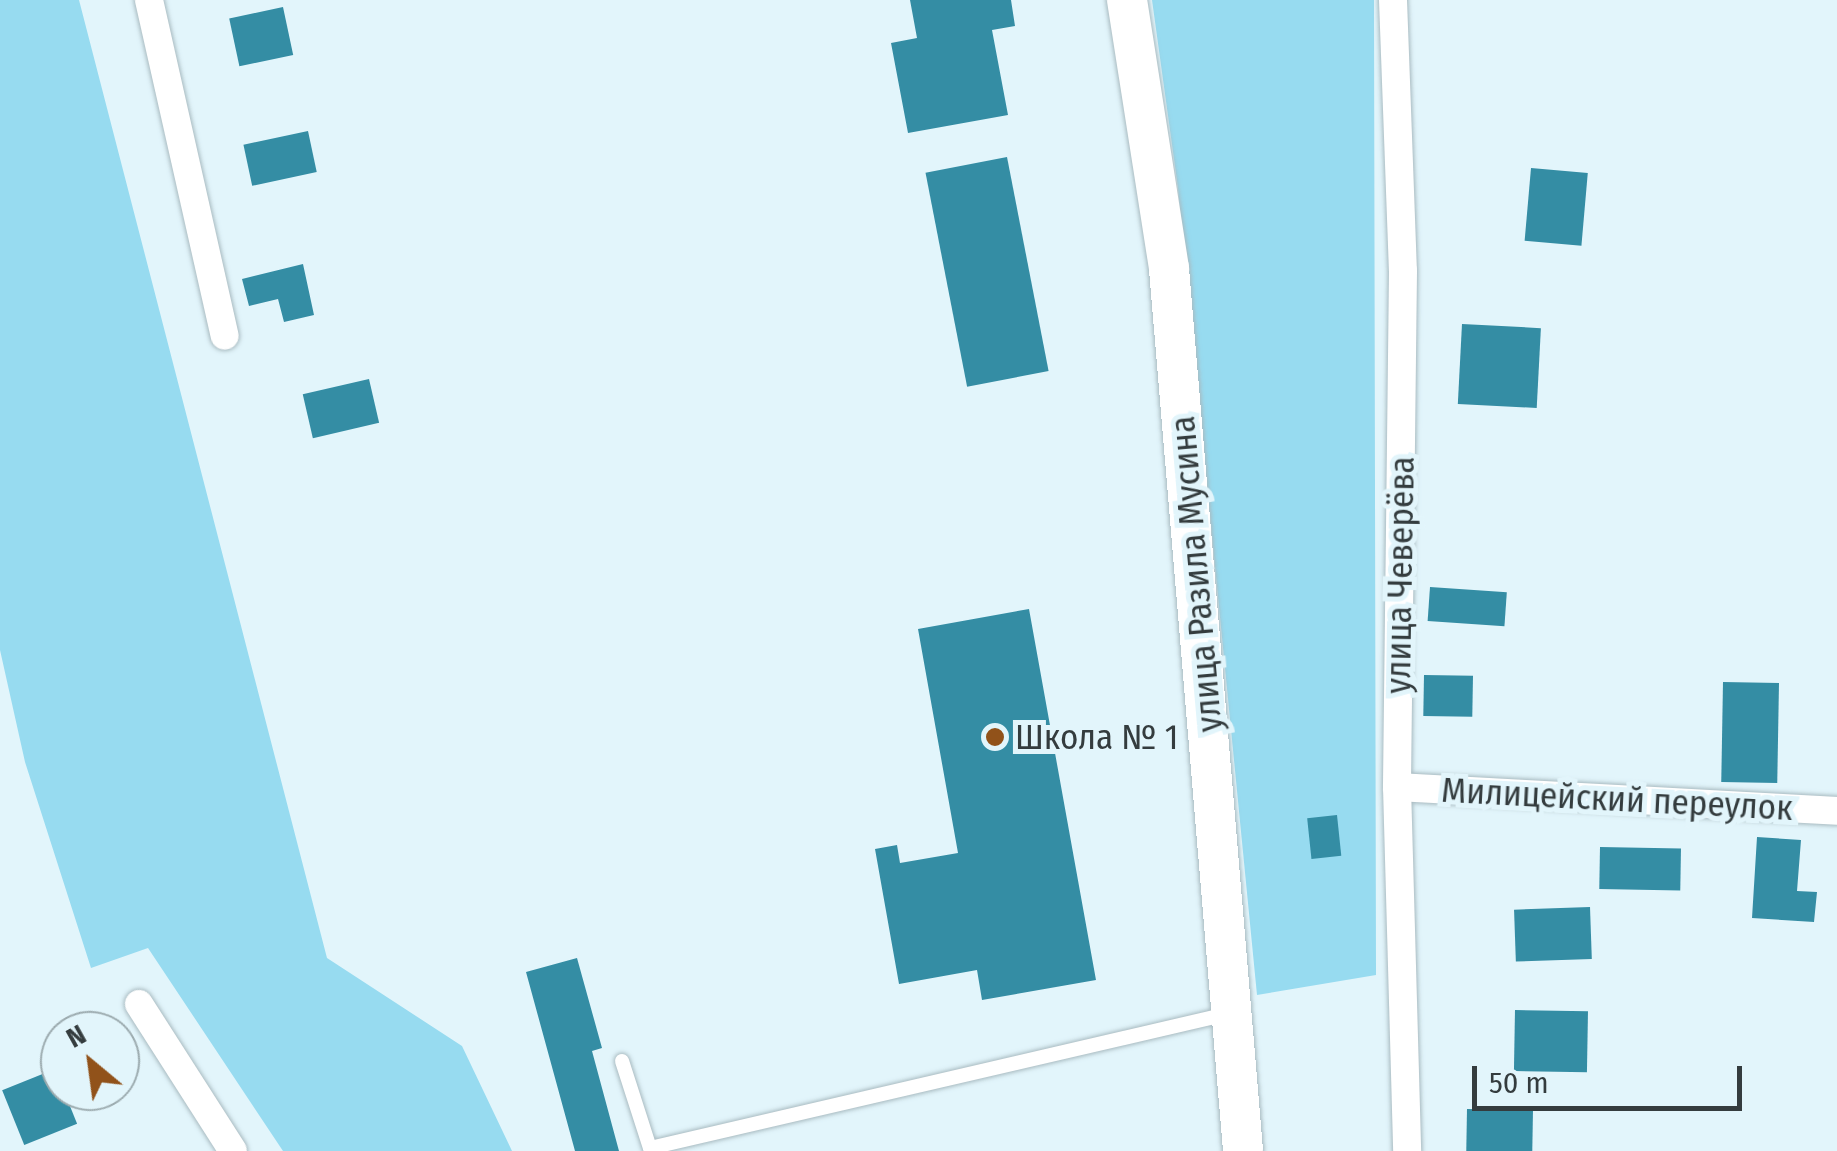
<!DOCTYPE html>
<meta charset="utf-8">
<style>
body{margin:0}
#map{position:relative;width:1837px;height:1151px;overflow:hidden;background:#e2f5fb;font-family:"Fira Sans Condensed",sans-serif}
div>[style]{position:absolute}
.green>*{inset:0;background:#97dbf0}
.building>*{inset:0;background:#348da4;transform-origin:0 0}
.roads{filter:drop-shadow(0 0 2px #a9bbc1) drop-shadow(0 0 2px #a9bbc1)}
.service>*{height:14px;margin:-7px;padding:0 7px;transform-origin:7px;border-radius:7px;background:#fff}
.minor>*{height:28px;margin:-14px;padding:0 14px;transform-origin:14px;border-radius:14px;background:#fff}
.secondary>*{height:40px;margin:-20px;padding:0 20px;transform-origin:20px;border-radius:20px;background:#fff}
.dots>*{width:28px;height:28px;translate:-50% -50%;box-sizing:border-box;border:5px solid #e2f5fb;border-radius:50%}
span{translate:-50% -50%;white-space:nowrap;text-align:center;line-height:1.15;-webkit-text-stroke:10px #e2f5fb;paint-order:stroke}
.street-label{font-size:35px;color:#343c3e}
.poi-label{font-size:35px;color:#343c3e}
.left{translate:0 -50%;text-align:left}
.north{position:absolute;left:40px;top:1011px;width:100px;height:100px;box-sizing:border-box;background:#e2f5fb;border:2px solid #9cabaf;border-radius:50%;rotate:331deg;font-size:28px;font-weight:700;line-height:40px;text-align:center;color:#343c3e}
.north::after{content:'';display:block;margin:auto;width:35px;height:45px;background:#91521a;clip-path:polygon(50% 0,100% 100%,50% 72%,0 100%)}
.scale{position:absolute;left:1472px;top:1066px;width:270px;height:45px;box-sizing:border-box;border:5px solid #343c3e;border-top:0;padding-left:12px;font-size:30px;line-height:35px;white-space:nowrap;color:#343c3e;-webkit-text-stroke:8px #e2f5fb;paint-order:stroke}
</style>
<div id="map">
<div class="green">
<i style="clip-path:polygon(0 0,79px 0,327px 958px,462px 1046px,512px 1151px,283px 1151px,148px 948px,91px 968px,25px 762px,0 650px)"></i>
<i style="clip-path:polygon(1152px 0,1374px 0,1376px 975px,1257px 995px,1178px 188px)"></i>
</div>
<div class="building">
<i style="clip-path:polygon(910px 0,1011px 0,1015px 26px,992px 30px,1008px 115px,908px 133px,891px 43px,917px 38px)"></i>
<i style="left:283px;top:7px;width:49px;height:55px;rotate:78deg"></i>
<i style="left:308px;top:131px;width:42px;height:66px;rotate:78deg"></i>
<i style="left:1007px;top:157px;width:218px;height:83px;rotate:79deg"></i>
<i style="left:1531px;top:168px;width:57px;height:73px;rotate:5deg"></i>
<i style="clip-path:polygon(303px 264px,314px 315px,284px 322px,278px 299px,249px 306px,242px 279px)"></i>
<i style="left:1462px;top:324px;width:79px;height:80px;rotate:3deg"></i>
<i style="left:369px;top:379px;width:45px;height:68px;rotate:77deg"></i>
<i style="left:1430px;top:587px;width:77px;height:34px;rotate:4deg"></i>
<i style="clip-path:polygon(1029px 609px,1096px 980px,982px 1000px,977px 970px,899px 984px,875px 849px,897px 845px,900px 863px,958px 853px,918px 629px)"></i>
<i style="left:1424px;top:675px;width:49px;height:41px;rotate:1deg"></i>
<i style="left:1723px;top:682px;width:56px;height:100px;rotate:1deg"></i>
<i style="left:1337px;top:815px;width:41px;height:30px;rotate:84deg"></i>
<i style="clip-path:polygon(1757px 837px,1801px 840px,1797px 891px,1817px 892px,1814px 922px,1752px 918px)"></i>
<i style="left:1600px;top:847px;width:81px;height:42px;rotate:1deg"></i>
<i style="left:1590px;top:907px;width:52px;height:76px;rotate:88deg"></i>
<i style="clip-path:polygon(577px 958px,602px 1048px,592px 1051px,619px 1151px,575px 1151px,526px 972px)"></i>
<i style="left:1515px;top:1010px;width:73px;height:61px;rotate:1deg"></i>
<i style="left:55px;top:1069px;width:59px;height:57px;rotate:68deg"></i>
<i style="left:1467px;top:1109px;width:66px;height:42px;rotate:1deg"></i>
</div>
<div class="roads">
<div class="service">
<i style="left:622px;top:1061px;width:91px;rotate:72.2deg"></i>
<i style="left:650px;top:1148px;width:592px;rotate:-13.07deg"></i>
</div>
<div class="minor">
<i style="left:149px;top:0;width:344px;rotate:77.3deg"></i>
<i style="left:1393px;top:0;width:271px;rotate:87.9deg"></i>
<i style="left:1403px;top:271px;width:516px;rotate:90.67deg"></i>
<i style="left:1397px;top:787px;width:364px;rotate:88.4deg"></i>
<i style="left:1397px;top:787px;width:441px;rotate:3.1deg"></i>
<i style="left:139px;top:1004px;width:174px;rotate:57.4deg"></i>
</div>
<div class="secondary">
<i style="left:1127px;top:0;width:272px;rotate:81.1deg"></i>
<i style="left:1169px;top:269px;width:885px;rotate:85.2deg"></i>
</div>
</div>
<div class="dots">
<i style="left:995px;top:737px;background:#91521a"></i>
</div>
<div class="street-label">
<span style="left:1196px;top:574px;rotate:-95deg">улица Разила Мусина</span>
<span style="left:1400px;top:575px;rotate:-89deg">улица Чеверёва</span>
<span style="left:1617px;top:799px;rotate:3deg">Милицейский переулок</span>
</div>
<div class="poi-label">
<span class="left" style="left:1015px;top:737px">Школа № 1</span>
</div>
<div class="north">N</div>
<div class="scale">50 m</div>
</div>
